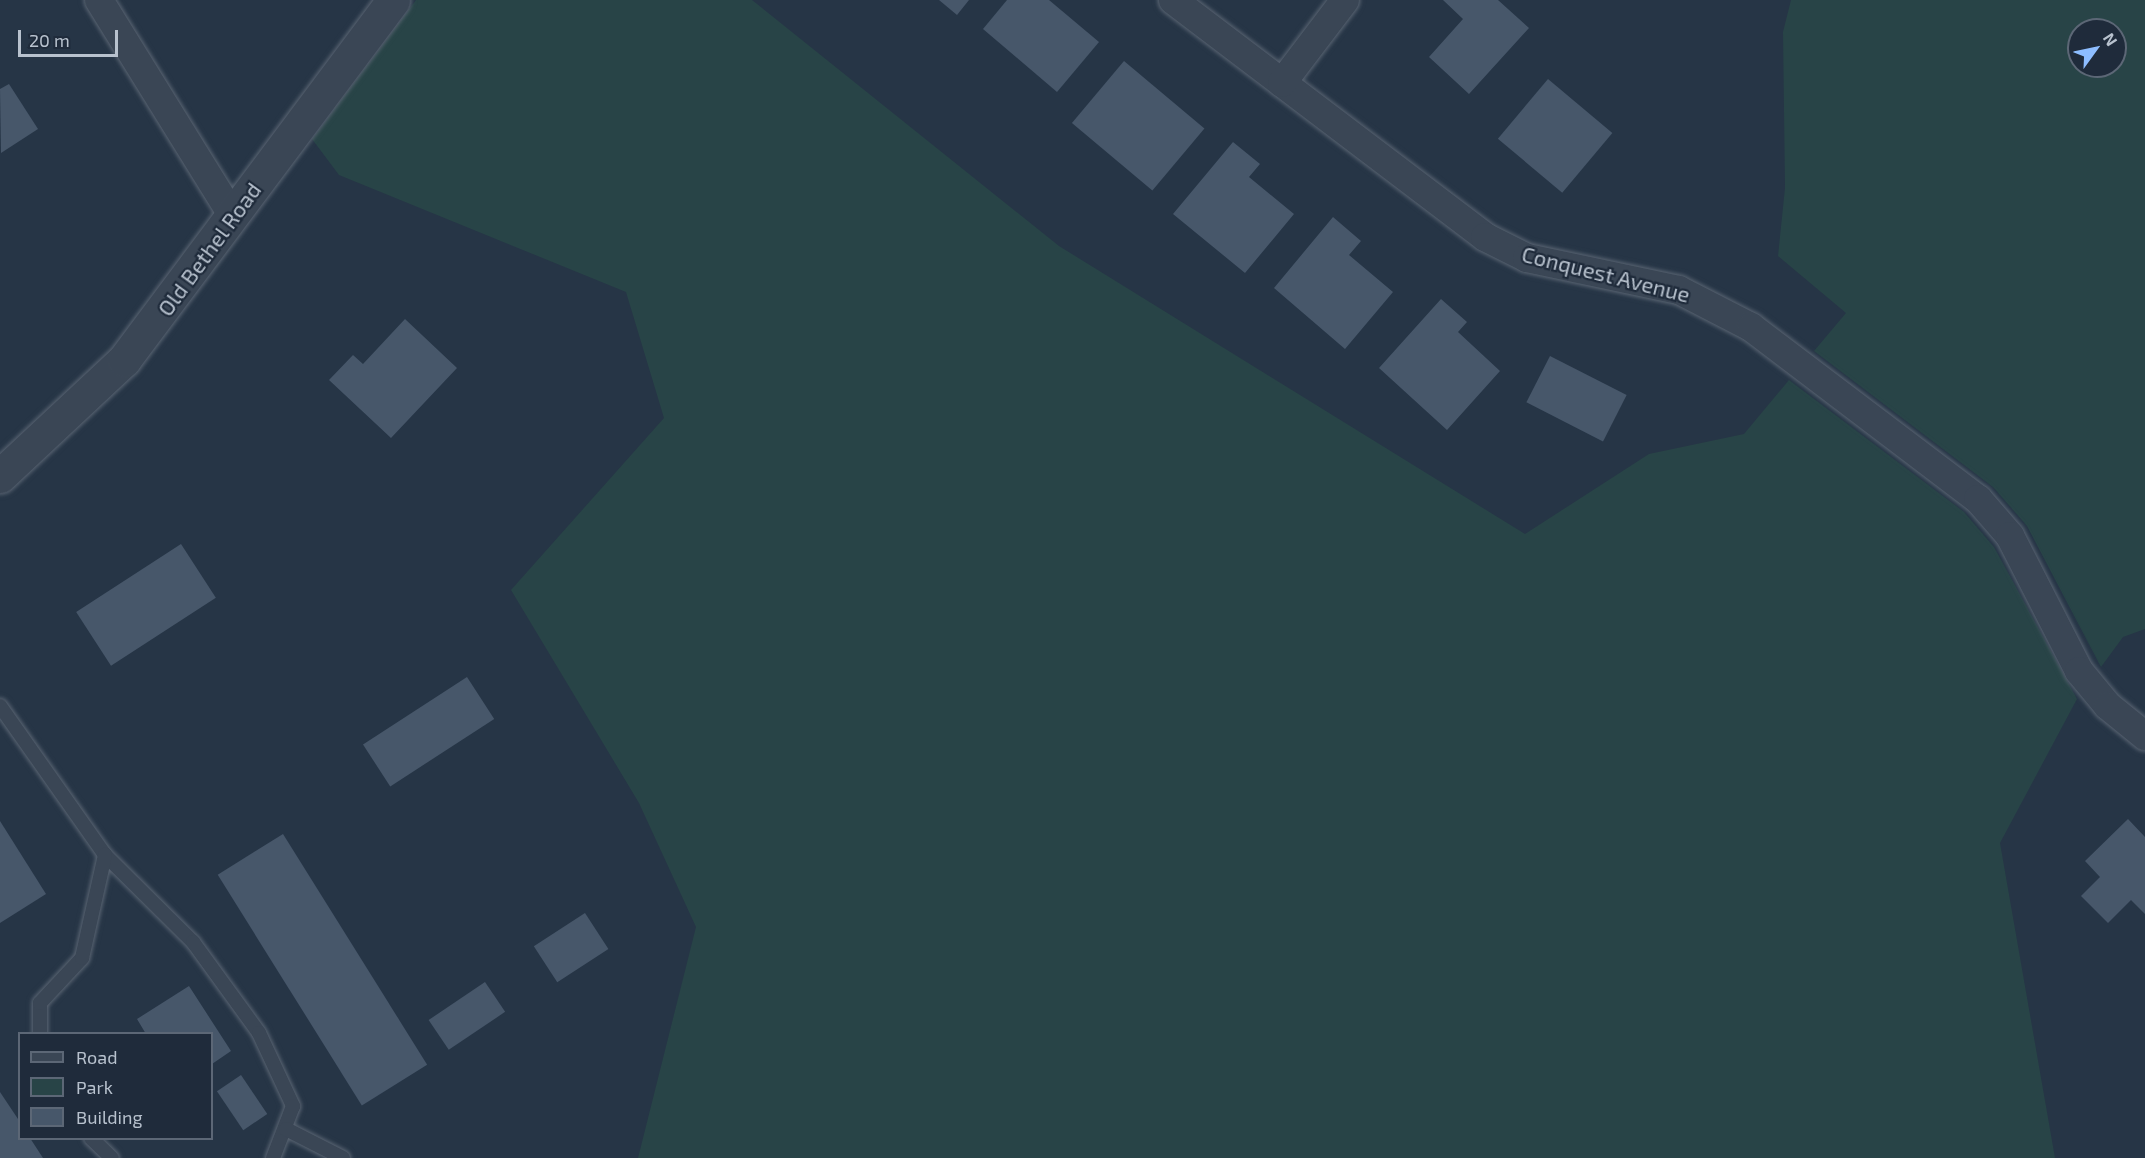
<!DOCTYPE html>
<style>
body{margin:0}
#map{position:relative;width:2145px;height:1158px;overflow:hidden;background:#263546;font-family:"Exo 2",sans-serif}
div>[style]{position:absolute}
.green>*{inset:0;background:#284447}
.building>*{inset:0;background:#47576a;transform-origin:0 0}
.roads{filter:drop-shadow(0 0 2px #596472) drop-shadow(0 0 2px #596472)}
.service>*{height:14px;margin:-7px;padding:0 7px;transform-origin:7px;border-radius:7px;background:#3a4655}
.minor>*{height:28px;margin:-14px;padding:0 14px;transform-origin:14px;border-radius:14px;background:#3a4655}
.tertiary>*{height:33px;margin:-16.5px;padding:0 16.5px;transform-origin:16.5px;border-radius:16.5px;background:#3a4655}
span{translate:-50% -50%;white-space:nowrap;text-align:center;line-height:1.15;-webkit-text-stroke:4.5px #1f2b3b;paint-order:stroke}
.street-label{font-size:22px;color:#b8c2ce}
.legend{position:absolute;left:18px;top:1032px;width:195px;height:108px;box-sizing:border-box;background:#1f2b3b;border:2px solid #5c6776;margin:0;padding:8px 10px;list-style:none;font-size:18px;color:#b8c2ce}
.legend li{display:flex;align-items:center;gap:12px;height:30px}
.legend b{width:30px;border:2px solid #5c6776}
.north{position:absolute;left:2067px;top:18px;width:60px;height:60px;box-sizing:border-box;background:#1f2b3b;border:2px solid #5c6776;border-radius:50%;rotate:57deg;font-size:16px;font-weight:700;line-height:24px;text-align:center;color:#b8c2ce}
.north::after{content:'';display:block;margin:auto;width:21px;height:27px;background:#8dbdff;clip-path:polygon(50% 0,100% 100%,50% 72%,0 100%)}
.scale{position:absolute;left:18px;top:30px;width:100px;height:27px;box-sizing:border-box;border:3px solid #b8c2ce;border-top:0;padding-left:8px;font-size:18px;line-height:21px;white-space:nowrap;color:#b8c2ce;-webkit-text-stroke:4px #1f2b3b;paint-order:stroke}
</style>
<div id="map">
<div class="green">
<i style="clip-path:polygon(416px 0,752px 0,1059px 246px,1525px 534px,1649px 454px,1744px 434px,1789px 380px,1964px 512px,1994px 547px,2077px 699px,2000px 843px,2055px 1158px,638px 1158px,696px 927px,639px 803px,511px 590px,664px 418px,626px 292px,339px 175px,312px 139px)"></i>
<i style="clip-path:polygon(evenodd,1791px 0,2145px 0,2145px 629px,2123px 637px,2101px 667px,2027px 526px,1993px 487px,1814px 351px,1846px 313px,1778px 256px,1785px 188px,1783px 32px,1791px 0,2079px 30px,2115px 30px,2115px 66px,2079px 66px,2079px 30px)"></i>
</div>
<div class="building">
<i style="clip-path:polygon(939px 0,969px 0,957px 15px)"></i>
<i style="clip-path:polygon(1007px 0,1049px 0,1099px 42px,1057px 92px,983px 29px)"></i>
<i style="clip-path:polygon(1443px 0,1498px 0,1529px 28px,1469px 94px,1429px 57px,1463px 19px)"></i>
<i style="left:1124px;top:61px;width:105px;height:81px;rotate:40deg"></i>
<i style="left:1548px;top:79px;width:84px;height:78px;rotate:40deg"></i>
<i style="clip-path:polygon(9px 84px,38px 129px,1px 153px,0 89px)"></i>
<i style="clip-path:polygon(1233px 142px,1260px 164px,1249px 177px,1294px 214px,1245px 273px,1173px 214px)"></i>
<i style="clip-path:polygon(1333px 217px,1361px 241px,1349px 255px,1393px 292px,1345px 349px,1274px 288px)"></i>
<i style="clip-path:polygon(1441px 299px,1467px 322px,1458px 332px,1500px 371px,1447px 430px,1379px 368px)"></i>
<i style="clip-path:polygon(405px 319px,457px 368px,391px 438px,329px 380px,353px 355px,363px 364px)"></i>
<i style="left:1550px;top:356px;width:86px;height:52px;rotate:27deg"></i>
<i style="left:181px;top:544px;width:64px;height:125px;rotate:57deg"></i>
<i style="left:467px;top:677px;width:50px;height:124px;rotate:57deg"></i>
<i style="clip-path:polygon(2128px 819px,2145px 837px,2145px 914px,2131px 900px,2108px 923px,2081px 896px,2100px 877px,2085px 861px)"></i>
<i style="clip-path:polygon(0 821px,46px 894px,0 923px)"></i>
<i style="left:283px;top:834px;width:272px;height:77px;rotate:58deg"></i>
<i style="left:585px;top:913px;width:43px;height:61px;rotate:57deg"></i>
<i style="left:485px;top:982px;width:36px;height:68px;rotate:56deg"></i>
<i style="clip-path:polygon(189px 986px,231px 1051px,212px 1064px,212px 1034px,146px 1034px,137px 1019px)"></i>
<i style="left:241px;top:1075px;width:47px;height:29px;rotate:56deg"></i>
<i style="clip-path:polygon(0 1092px,20px 1122px,20px 1138px,30px 1138px,43px 1158px,0 1158px)"></i>
</div>
<div class="roads">
<div class="service">
<i style="left:0;top:706px;width:182px;rotate:54.8deg"></i>
<i style="left:105px;top:855px;width:124px;rotate:44.7deg"></i>
<i style="left:193px;top:942px;width:112px;rotate:54deg"></i>
<i style="left:259px;top:1033px;width:81px;rotate:65deg"></i>
<i style="left:293px;top:1106px;width:56px;rotate:111deg"></i>
<i style="left:40px;top:1034px;width:31px;rotate:-90deg"></i>
<i style="left:40px;top:1003px;width:62px;rotate:-47deg"></i>
<i style="left:82px;top:958px;width:106px;rotate:-77.4deg"></i>
<i style="left:286px;top:1129px;width:64px;rotate:27deg"></i>
<i style="left:91px;top:1138px;width:29px;rotate:44deg"></i>
</div>
<div class="minor">
<i style="left:99px;top:0;width:254px;rotate:58.2deg"></i>
<i style="left:1173px;top:0;width:392px;rotate:37.2deg"></i>
<i style="left:1485px;top:237px;width:47px;rotate:26.6deg"></i>
<i style="left:1527px;top:258px;width:155px;rotate:11.9deg"></i>
<i style="left:1679px;top:290px;width:81px;rotate:27.2deg"></i>
<i style="left:1751px;top:327px;width:285px;rotate:37.2deg"></i>
<i style="left:1978px;top:499px;width:49px;rotate:49.1deg"></i>
<i style="left:2010px;top:536px;width:152px;rotate:62.9deg"></i>
<i style="left:2079px;top:671px;width:45px;rotate:50.4deg"></i>
<i style="left:2108px;top:706px;width:48px;rotate:39deg"></i>
<i style="left:1282px;top:83px;width:104px;rotate:-52.8deg"></i>
</div>
<div class="tertiary">
<i style="left:0;top:476px;width:170px;rotate:-43.1deg"></i>
<i style="left:124px;top:360px;width:449px;rotate:-53.2deg"></i>
</div>
</div>
<div class="street-label">
<span style="left:209px;top:249px;rotate:-54deg">Old Bethel Road</span>
<span style="left:1606px;top:274px;rotate:14deg">Conquest Avenue</span>
</div>
<ul class="legend">
<li><b style="height:8px;background:#3a4655"></b>Road</li>
<li><b style="height:16px;background:#284447"></b>Park</li>
<li><b style="height:16px;background:#47576a"></b>Building</li>
</ul>
<div class="north">N</div>
<div class="scale">20 m</div>
</div>
